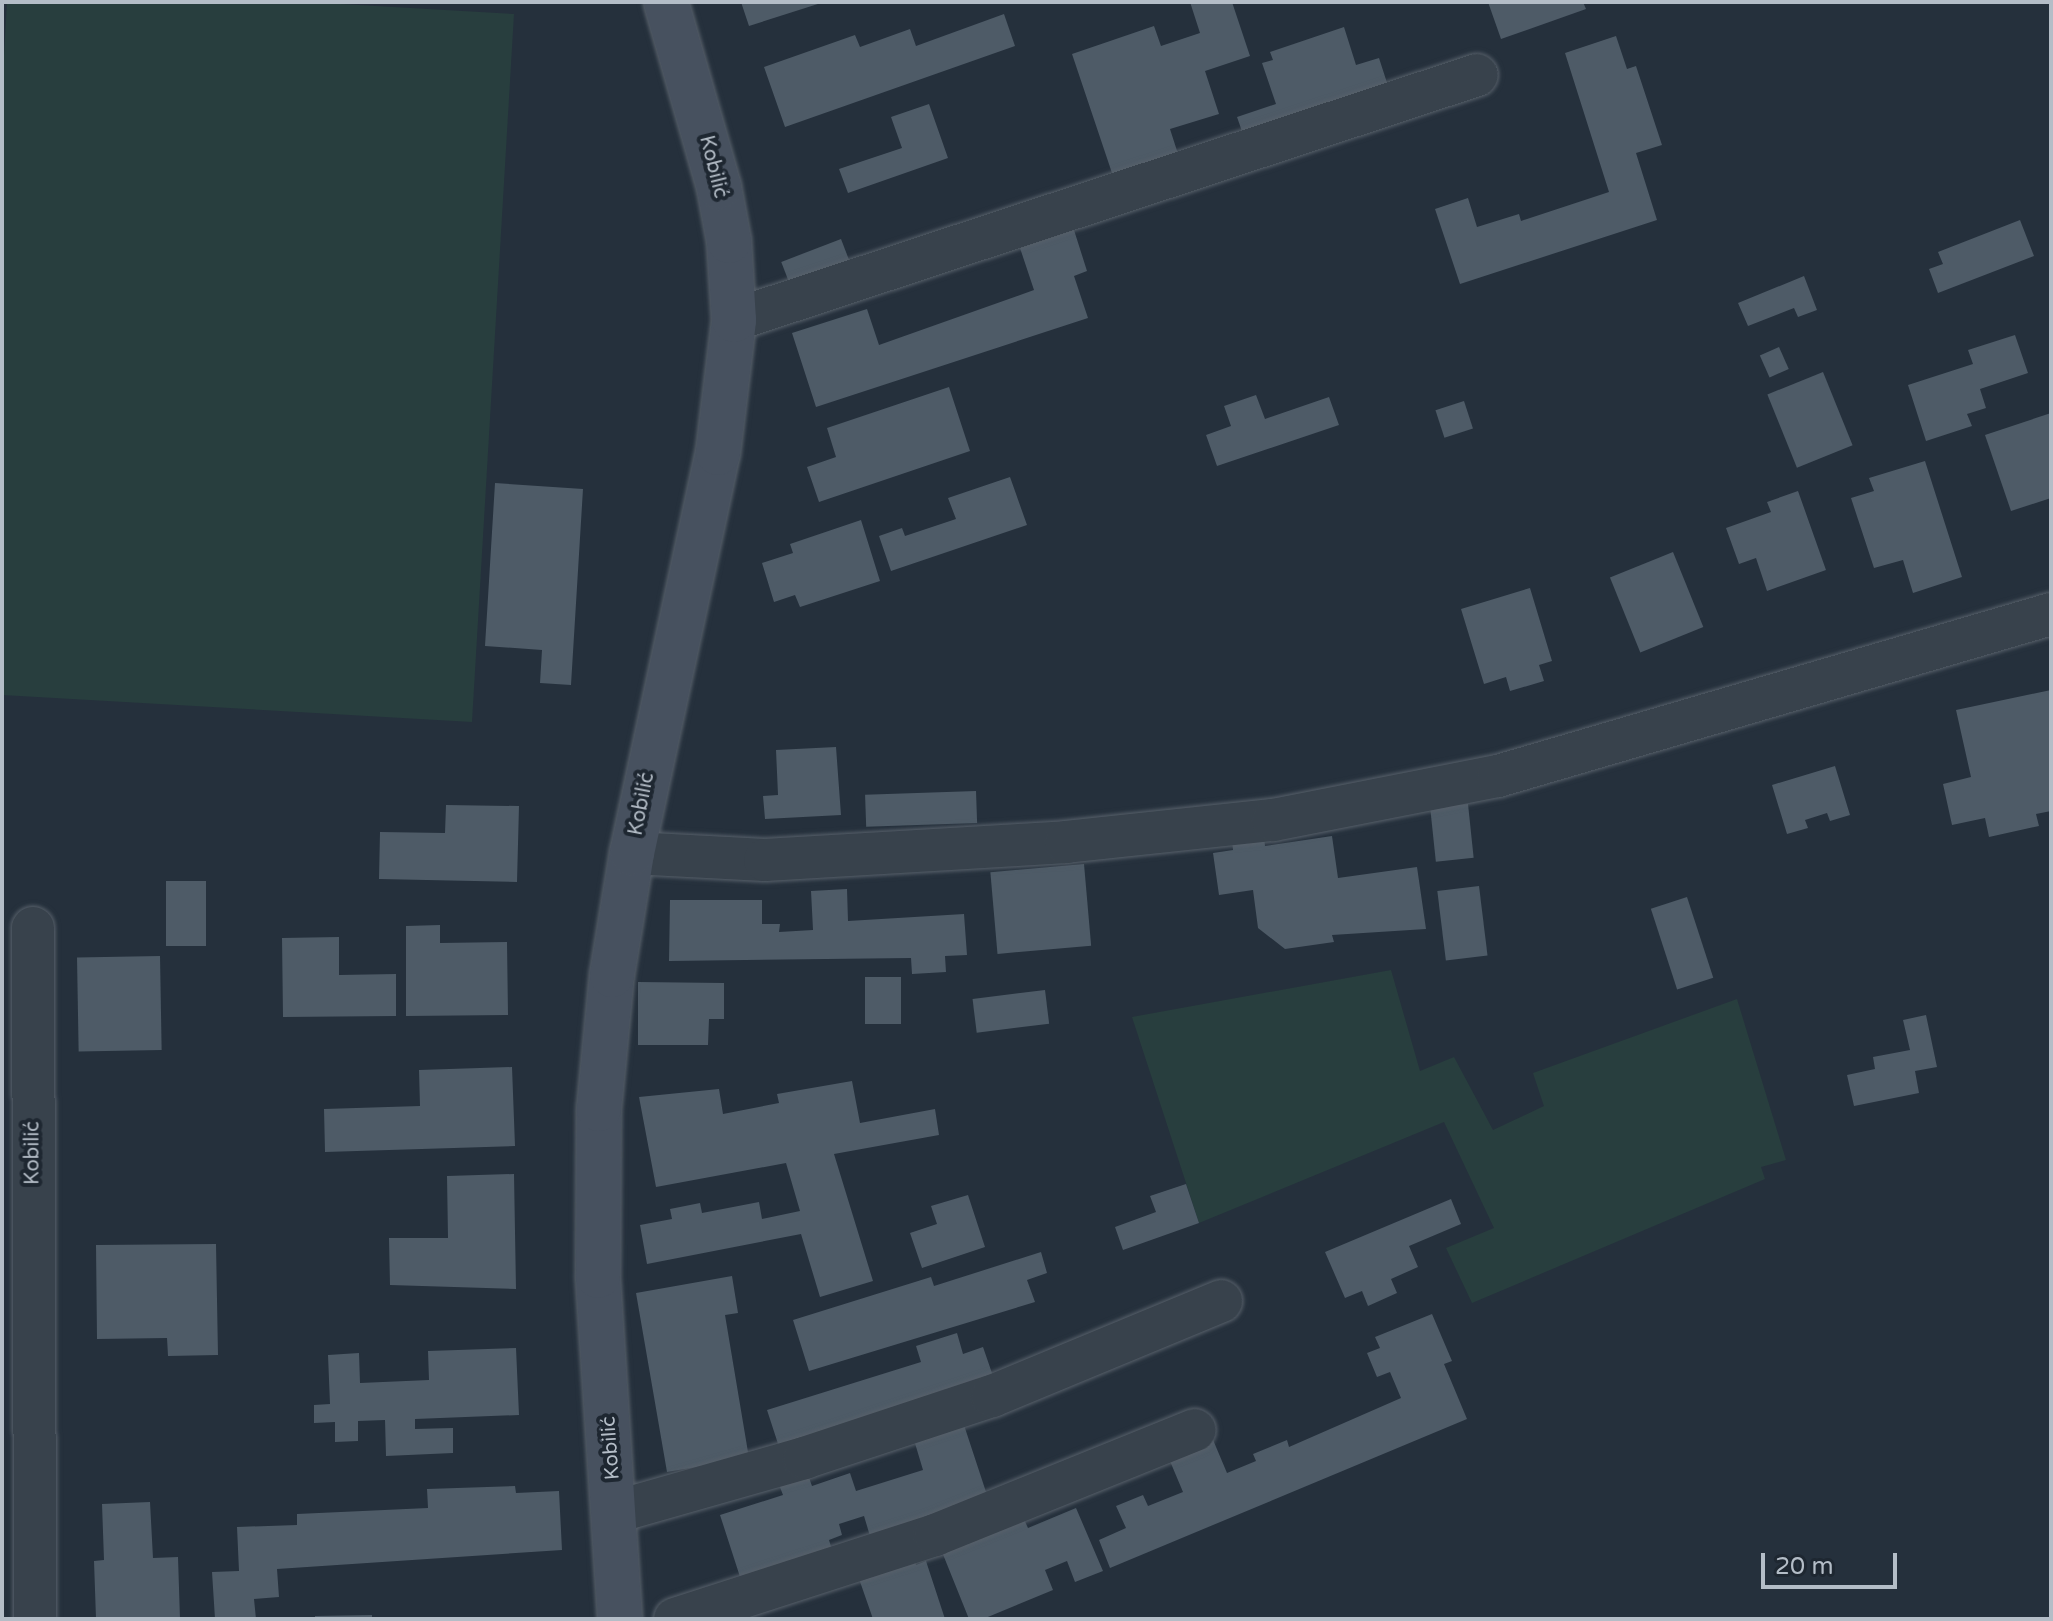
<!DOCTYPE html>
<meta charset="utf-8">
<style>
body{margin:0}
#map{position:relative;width:2053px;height:1621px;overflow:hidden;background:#25303c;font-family:"Varela Round",sans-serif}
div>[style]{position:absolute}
.green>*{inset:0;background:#283e3e}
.building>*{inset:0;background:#4e5b67;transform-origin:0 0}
.roads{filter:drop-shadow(0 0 2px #57606a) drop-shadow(0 0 2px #57606a)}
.street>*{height:42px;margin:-21px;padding:0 21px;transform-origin:21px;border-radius:21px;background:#38424c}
.secondary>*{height:44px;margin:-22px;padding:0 22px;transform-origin:22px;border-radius:22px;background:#47515f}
span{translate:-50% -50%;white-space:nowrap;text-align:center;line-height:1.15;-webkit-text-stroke:8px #1e2731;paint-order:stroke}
.street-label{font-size:20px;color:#b4bdc7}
.frame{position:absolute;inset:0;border:4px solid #b4bdc7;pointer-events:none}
.scale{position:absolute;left:1761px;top:1553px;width:136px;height:36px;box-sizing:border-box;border:4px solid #b4bdc7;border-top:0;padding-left:10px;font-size:24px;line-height:28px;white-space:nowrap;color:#b4bdc7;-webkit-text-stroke:6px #1e2731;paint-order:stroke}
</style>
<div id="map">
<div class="green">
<i style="clip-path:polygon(7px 2px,307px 2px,514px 14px,472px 722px,2px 695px,2px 91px)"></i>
<i style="clip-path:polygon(1391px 970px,1420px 1071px,1454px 1057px,1493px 1130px,1544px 1106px,1533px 1073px,1737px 999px,1786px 1160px,1761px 1167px,1765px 1179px,1472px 1303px,1446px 1248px,1494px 1228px,1444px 1122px,1199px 1223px,1132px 1017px)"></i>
</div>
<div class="building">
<i style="clip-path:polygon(741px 2px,821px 2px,821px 3px,749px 26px)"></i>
<i style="clip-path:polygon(1190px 2px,1232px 2px,1250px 56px,1205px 71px,1219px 114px,1170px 129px,1179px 157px,1114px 179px,1072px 54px,1154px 26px,1161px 46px,1200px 33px)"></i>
<i style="clip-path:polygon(1488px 2px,1583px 2px,1586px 9px,1501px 39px)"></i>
<i style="clip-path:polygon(1004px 14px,1015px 46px,785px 127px,764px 67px,855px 35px,860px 47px,910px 29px,916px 46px)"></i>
<i style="clip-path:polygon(1344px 27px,1356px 65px,1379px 58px,1390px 92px,1245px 140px,1237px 117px,1276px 104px,1262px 63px,1273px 60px,1270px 52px)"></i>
<i style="clip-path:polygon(1616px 36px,1627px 69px,1636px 66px,1662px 145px,1636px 153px,1657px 220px,1460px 284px,1435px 209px,1468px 198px,1477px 227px,1519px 214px,1521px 221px,1609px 192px,1565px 53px)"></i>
<i style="clip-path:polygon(929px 104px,948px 158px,848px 193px,839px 169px,902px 148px,891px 117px)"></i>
<i style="clip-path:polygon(2020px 220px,2034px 256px,1938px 293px,1929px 269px,1943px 264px,1938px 252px)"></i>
<i style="clip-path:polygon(1074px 230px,1087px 271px,1074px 276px,1088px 318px,816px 407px,792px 333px,867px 309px,879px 345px,1034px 290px,1020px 248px)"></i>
<i style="left:841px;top:239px;width:33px;height:64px;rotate:69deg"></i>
<i style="clip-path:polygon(1804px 276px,1817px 310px,1798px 317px,1794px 308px,1748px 326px,1738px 303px)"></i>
<i style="clip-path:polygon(2015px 335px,2028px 373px,1980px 389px,1986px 408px,1967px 414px,1972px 426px,1926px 441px,1908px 385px,1973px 364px,1968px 350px)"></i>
<i style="left:1779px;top:347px;width:24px;height:21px;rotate:66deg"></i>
<i style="left:1823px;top:372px;width:79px;height:60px;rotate:68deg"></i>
<i style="clip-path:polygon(949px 387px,970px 451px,819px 502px,807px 467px,836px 457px,827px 428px)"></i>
<i style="clip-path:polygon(1256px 395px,1265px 419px,1329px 397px,1339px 425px,1217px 466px,1206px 435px,1231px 426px,1224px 406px)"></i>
<i style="left:1464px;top:401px;width:29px;height:30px;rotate:72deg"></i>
<i style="clip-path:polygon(2051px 413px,2051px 498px,2011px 511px,1985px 435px)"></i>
<i style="clip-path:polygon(1925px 461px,1962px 577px,1913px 593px,1903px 560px,1874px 568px,1851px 498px,1874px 491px,1869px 478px)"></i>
<i style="clip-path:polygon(1010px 477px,1027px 525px,891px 571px,879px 536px,902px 528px,905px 536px,956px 519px,948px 498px)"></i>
<i style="clip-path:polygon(495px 483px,583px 489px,571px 685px,540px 683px,542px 650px,485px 646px)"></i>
<i style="clip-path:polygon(1798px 491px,1826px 570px,1767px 591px,1756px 558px,1739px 564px,1726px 528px,1771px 512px,1767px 502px)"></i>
<i style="clip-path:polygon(861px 520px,880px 581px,800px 607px,795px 595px,774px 602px,762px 563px,793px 553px,790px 544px)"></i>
<i style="left:1673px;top:552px;width:81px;height:68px;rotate:68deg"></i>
<i style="clip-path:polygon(1530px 588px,1552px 661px,1539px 665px,1544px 681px,1510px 691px,1506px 677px,1484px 684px,1461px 609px)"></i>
<i style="clip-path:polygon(2051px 690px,2051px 811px,2036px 814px,2039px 826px,1989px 837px,1985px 818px,1952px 825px,1943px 784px,1971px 777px,1956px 710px)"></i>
<i style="clip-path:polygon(836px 747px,841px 815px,765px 819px,763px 796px,778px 795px,776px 750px)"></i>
<i style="clip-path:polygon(1835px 766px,1850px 815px,1830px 821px,1827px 813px,1805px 820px,1808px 828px,1787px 834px,1772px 785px)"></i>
<i style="left:976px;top:791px;width:32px;height:111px;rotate:88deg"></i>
<i style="left:1468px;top:804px;width:54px;height:38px;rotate:84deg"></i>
<i style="clip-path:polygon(446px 805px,519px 806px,517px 882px,379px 879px,380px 832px,445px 833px)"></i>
<i style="clip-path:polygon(1332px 836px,1338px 878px,1417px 867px,1426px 929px,1332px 935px,1334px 942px,1285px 949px,1258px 928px,1253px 890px,1219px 895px,1213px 853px,1233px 850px,1232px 841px,1264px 837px,1265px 846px)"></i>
<i style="left:1084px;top:864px;width:82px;height:94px;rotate:85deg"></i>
<i style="left:206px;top:881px;width:65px;height:40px;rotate:90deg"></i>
<i style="left:1479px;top:886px;width:70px;height:42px;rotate:83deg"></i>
<i style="clip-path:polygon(847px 889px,848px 921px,964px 914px,967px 955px,945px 956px,946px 972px,912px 974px,911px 958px,669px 961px,670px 900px,762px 900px,762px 924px,780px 924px,779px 932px,813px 930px,811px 891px)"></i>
<i style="left:1687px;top:897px;width:85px;height:38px;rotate:72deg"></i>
<i style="clip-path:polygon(440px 925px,440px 943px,507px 942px,508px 1015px,406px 1016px,406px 926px)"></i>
<i style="clip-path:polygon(339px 937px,339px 975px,396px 974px,396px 1016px,283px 1017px,282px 938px)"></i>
<i style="left:160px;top:956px;width:94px;height:83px;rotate:89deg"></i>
<i style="left:901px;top:977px;width:47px;height:36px;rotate:90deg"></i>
<i style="clip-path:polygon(638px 982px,724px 983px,724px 1019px,709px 1019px,708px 1045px,638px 1045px)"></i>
<i style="left:1045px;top:990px;width:34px;height:73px;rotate:83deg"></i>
<i style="clip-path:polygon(1926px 1015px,1937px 1067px,1915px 1071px,1919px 1093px,1854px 1106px,1847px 1075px,1875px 1069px,1873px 1057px,1910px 1050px,1903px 1020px)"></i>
<i style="clip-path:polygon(512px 1067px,515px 1146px,325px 1152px,324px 1109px,420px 1106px,419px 1070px)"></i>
<i style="clip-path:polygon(852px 1081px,860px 1123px,935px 1109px,939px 1135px,834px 1154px,873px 1281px,820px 1297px,801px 1234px,647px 1264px,640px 1225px,672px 1219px,670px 1209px,700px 1203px,702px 1213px,759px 1202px,762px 1219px,800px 1211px,786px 1163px,656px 1187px,639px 1097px,719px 1089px,723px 1114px,779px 1103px,777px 1094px)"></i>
<i style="clip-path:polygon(514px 1174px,516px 1289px,390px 1285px,389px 1238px,448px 1238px,447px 1176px)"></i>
<i style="clip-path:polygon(1186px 1184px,1199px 1223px,1123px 1250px,1115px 1227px,1156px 1212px,1150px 1196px)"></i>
<i style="clip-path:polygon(968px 1195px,985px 1247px,922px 1268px,910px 1233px,937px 1224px,931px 1206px)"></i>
<i style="clip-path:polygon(1451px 1199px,1461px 1224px,1409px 1246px,1418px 1267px,1391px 1279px,1397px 1293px,1368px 1306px,1362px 1291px,1345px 1298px,1325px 1252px)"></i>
<i style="clip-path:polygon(216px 1244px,218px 1355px,168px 1356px,167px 1338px,97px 1339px,96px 1245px)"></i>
<i style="clip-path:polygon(1041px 1252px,1047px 1273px,1027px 1280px,1035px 1302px,809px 1371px,793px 1320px,931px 1277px,934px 1286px)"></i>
<i style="clip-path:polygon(732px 1276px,738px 1313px,725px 1315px,749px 1458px,667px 1472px,636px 1293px)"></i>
<i style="clip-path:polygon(1432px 1314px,1452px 1361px,1444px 1364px,1467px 1419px,1110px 1568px,1099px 1540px,1126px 1528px,1116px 1506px,1143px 1495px,1148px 1506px,1183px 1492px,1167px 1454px,1211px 1435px,1227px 1473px,1256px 1461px,1253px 1454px,1287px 1440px,1289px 1447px,1401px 1398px,1390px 1372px,1377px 1377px,1367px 1353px,1380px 1348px,1375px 1337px)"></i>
<i style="clip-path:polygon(957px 1333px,963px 1354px,983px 1347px,993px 1376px,781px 1453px,767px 1410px,921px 1362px,916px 1346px)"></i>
<i style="clip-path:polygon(516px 1348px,519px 1415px,415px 1419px,415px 1429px,453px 1428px,453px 1453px,386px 1456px,385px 1420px,358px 1421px,358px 1441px,335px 1442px,335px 1422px,314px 1423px,314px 1405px,330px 1404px,328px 1355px,359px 1353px,360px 1383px,429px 1380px,428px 1351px)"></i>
<i style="clip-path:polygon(964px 1425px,988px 1498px,870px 1536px,864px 1516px,839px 1524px,842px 1535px,829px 1540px,833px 1553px,742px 1583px,720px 1515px,783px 1495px,778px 1482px,807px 1472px,812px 1486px,850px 1473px,856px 1491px,923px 1470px,914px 1440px)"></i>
<i style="clip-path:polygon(515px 1486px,516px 1493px,559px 1491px,562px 1550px,277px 1569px,279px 1597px,254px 1599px,256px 1619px,215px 1619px,212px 1572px,239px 1571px,237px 1527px,297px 1525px,297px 1514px,428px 1508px,427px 1489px)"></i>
<i style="clip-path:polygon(150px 1502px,153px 1558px,178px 1557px,180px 1619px,96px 1619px,94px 1561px,104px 1560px,102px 1504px)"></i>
<i style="clip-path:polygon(1076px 1508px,1103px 1571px,1075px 1582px,1067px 1561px,1045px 1570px,1053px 1590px,983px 1619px,969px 1619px,940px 1547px,1021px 1513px,1028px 1528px)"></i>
<i style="clip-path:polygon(913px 1554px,916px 1565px,926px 1561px,945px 1619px,873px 1619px,857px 1573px)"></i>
<i style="clip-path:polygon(372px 1615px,372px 1619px,315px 1619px,315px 1616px)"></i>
</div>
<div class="roads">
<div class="street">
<i style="left:734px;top:320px;width:782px;rotate:-18.25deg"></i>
<i style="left:632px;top:853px;width:133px;rotate:3deg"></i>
<i style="left:765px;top:860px;width:302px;rotate:-3.4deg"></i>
<i style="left:1066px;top:842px;width:208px;rotate:-6.1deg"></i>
<i style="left:1273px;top:820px;width:229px;rotate:-11.1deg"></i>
<i style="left:1498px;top:776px;width:576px;rotate:-16.33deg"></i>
<i style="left:33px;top:928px;width:691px;rotate:89.83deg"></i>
<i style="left:615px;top:1512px;width:197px;rotate:-15.9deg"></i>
<i style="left:804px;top:1458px;width:198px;rotate:-18.3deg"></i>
<i style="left:992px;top:1396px;width:248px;rotate:-22.5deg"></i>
<i style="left:675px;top:1619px;width:273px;rotate:-17.9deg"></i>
<i style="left:935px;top:1535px;width:280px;rotate:-22deg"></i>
</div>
<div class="secondary">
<i style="left:620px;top:1619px;width:344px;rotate:-93.7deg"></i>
<i style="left:598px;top:1276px;width:167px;rotate:-89.7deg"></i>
<i style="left:599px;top:1109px;width:135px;rotate:-84.5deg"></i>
<i style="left:612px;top:975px;width:124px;rotate:-80.7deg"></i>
<i style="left:632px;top:853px;width:409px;rotate:-77.9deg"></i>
<i style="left:718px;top:453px;width:134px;rotate:-83.1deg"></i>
<i style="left:734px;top:320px;width:79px;rotate:-93.6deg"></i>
<i style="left:729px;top:241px;width:55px;rotate:-100.5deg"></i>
<i style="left:719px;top:187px;width:192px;rotate:-106deg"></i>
</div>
</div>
<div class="street-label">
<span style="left:713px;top:167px;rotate:76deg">Kobilić</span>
<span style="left:642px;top:804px;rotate:-79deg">Kobilić</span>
<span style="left:33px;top:1153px;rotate:-90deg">Kobilić</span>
<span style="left:611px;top:1448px;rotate:-94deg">Kobilić</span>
</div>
<div class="frame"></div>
<div class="scale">20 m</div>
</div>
